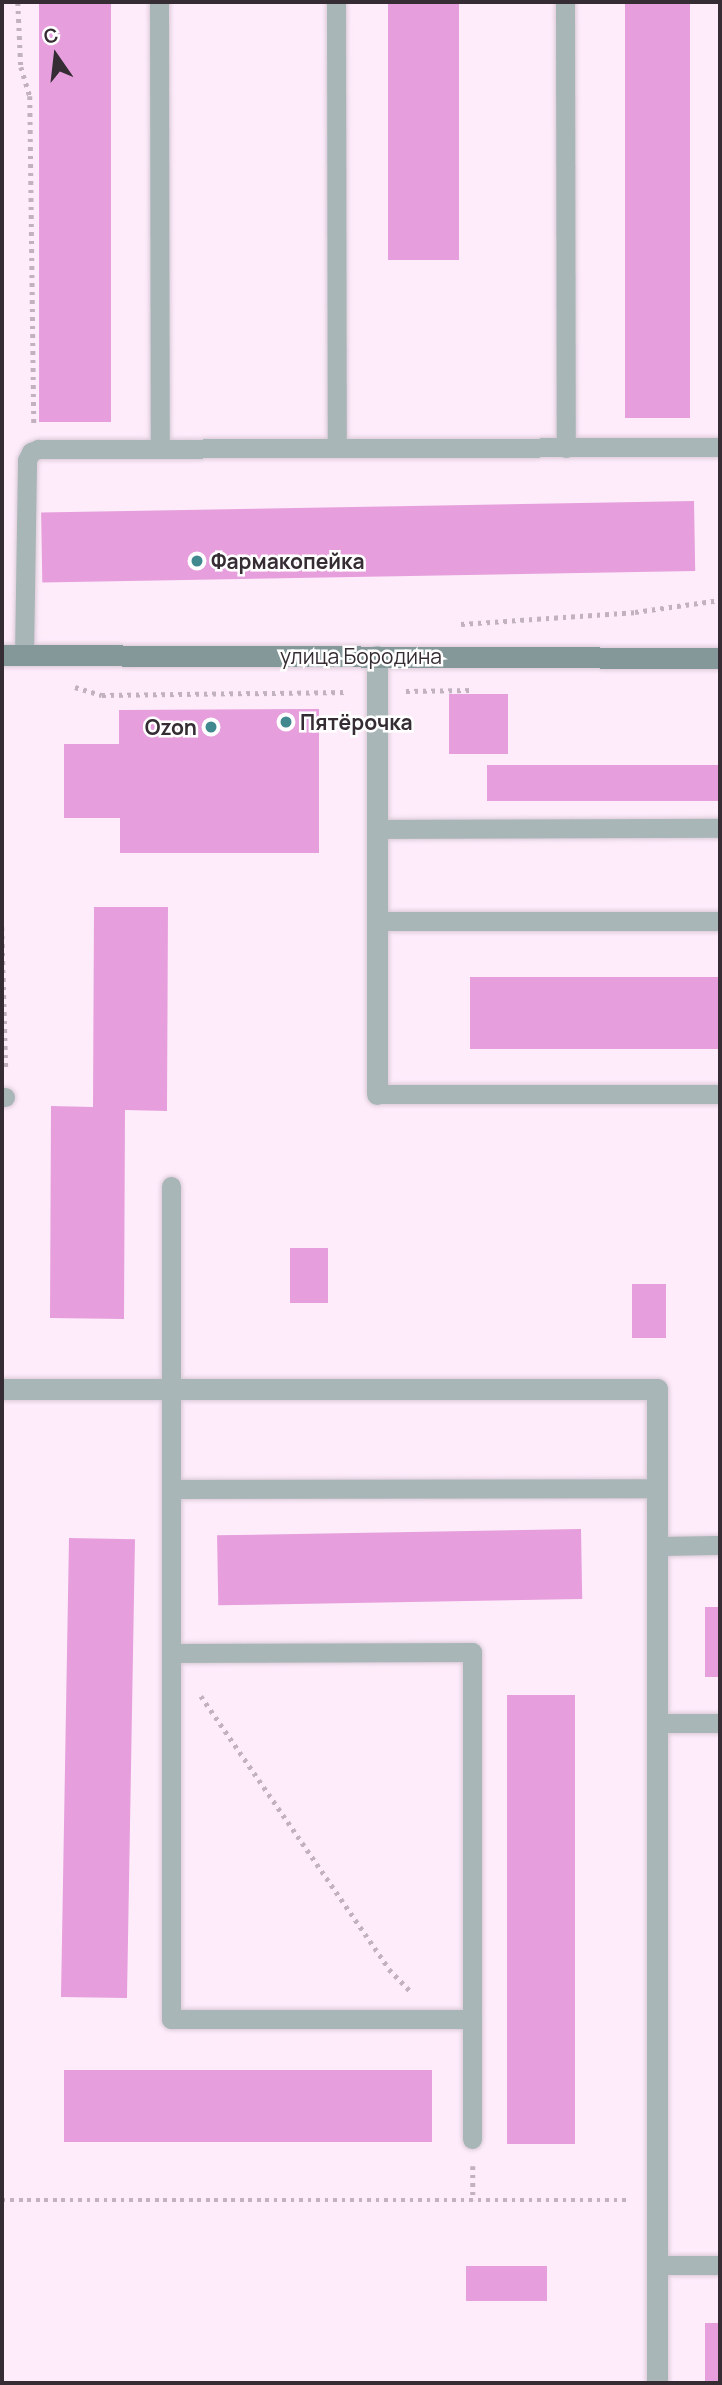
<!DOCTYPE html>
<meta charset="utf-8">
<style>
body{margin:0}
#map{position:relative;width:722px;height:2385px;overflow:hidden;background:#feecfb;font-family:Manrope,sans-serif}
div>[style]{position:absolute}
.building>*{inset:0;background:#e69fdc;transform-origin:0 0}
.path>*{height:4.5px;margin-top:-2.25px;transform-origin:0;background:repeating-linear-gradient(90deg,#c2b2bf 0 3.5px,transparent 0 8.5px)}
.roads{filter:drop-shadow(0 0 2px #dacad7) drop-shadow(0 0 2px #dacad7)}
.lane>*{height:19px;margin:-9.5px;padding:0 9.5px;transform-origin:9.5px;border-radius:9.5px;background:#a8b6b7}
.street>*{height:21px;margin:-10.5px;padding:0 10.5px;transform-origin:10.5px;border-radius:10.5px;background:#a8b6b7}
.secondary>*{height:21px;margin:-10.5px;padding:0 10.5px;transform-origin:10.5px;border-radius:10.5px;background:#84989a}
.dots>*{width:19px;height:19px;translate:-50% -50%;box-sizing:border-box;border:4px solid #fff;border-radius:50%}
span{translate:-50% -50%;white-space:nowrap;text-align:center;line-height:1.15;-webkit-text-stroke:5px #fff;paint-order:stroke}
.poi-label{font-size:21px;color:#362d34;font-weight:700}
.left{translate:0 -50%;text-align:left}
.right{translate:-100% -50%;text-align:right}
.street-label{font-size:21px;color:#362d34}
.frame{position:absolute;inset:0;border:4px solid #362d34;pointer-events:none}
.north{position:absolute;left:21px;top:21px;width:70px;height:70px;-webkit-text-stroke:5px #fff;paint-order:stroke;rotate:346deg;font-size:19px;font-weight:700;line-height:28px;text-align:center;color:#362d34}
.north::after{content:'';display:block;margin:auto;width:24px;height:32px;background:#362d34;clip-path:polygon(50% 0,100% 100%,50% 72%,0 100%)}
</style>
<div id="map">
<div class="building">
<i style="left:39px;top:2px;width:72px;height:420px"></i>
<i style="left:388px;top:2px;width:71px;height:258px"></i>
<i style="left:625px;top:2px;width:65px;height:416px"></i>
<i style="left:694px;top:501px;width:70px;height:653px;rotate:89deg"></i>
<i style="left:449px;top:694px;width:59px;height:60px"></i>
<i style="clip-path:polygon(319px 709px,319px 853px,120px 853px,120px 818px,64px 818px,64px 744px,119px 744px,119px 710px)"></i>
<i style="left:720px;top:765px;width:36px;height:233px;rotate:90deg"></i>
<i style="clip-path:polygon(94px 907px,168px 907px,167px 1111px,125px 1110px,124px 1319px,50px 1318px,51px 1106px,93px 1107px)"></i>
<i style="left:470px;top:977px;width:250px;height:72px"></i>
<i style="left:290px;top:1248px;width:38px;height:55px"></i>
<i style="left:632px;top:1284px;width:34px;height:54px"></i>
<i style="left:581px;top:1529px;width:70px;height:364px;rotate:89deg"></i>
<i style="left:69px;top:1538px;width:66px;height:459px;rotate:1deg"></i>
<i style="left:705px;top:1607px;width:15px;height:70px"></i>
<i style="left:507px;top:1695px;width:68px;height:449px"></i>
<i style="left:432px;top:2070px;width:72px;height:368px;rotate:90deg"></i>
<i style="left:466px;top:2266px;width:81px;height:35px"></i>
<i style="left:720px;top:2323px;width:60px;height:15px;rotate:90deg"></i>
</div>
<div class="path">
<i style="left:18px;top:2px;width:65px;rotate:87.4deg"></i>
<i style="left:21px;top:67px;width:30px;rotate:73deg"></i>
<i style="left:30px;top:96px;width:327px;rotate:89.3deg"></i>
<i style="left:461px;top:624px;width:174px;rotate:-3.9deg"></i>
<i style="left:635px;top:612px;width:86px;rotate:-8deg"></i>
<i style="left:75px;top:687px;width:28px;rotate:17deg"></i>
<i style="left:102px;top:695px;width:246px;rotate:-0.7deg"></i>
<i style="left:406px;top:691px;width:68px;rotate:-0.8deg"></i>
<i style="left:2px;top:927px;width:142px;rotate:88.4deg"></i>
<i style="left:201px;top:1696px;width:331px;rotate:55.4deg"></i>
<i style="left:389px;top:1969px;width:30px;rotate:46deg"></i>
<i style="left:473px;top:2166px;width:34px;rotate:90deg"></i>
<i style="left:2px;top:2200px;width:625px"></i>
</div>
<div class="roads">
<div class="lane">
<i style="left:159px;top:2px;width:446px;rotate:89.9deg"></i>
<i style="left:336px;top:2px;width:446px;rotate:89.9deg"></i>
<i style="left:565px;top:2px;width:446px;rotate:89.9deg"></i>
<i style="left:24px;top:655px;width:195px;rotate:-89.1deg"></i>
<i style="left:27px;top:460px;width:9px;rotate:-63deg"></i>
<i style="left:31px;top:452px;width:8px;rotate:-23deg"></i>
<i style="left:38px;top:449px;width:682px;rotate:-0.17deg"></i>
<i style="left:377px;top:829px;width:343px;rotate:-0.2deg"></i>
<i style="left:377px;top:921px;width:343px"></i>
<i style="left:377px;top:1094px;width:343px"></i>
<i style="left:2px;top:1097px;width:3px"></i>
<i style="left:171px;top:1489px;width:486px;rotate:-0.1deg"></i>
<i style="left:657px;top:1546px;width:63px;rotate:-0.9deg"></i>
<i style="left:171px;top:1653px;width:301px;rotate:-0.2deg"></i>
<i style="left:472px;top:1652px;width:367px;rotate:90deg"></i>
<i style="left:472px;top:2019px;width:301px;rotate:180deg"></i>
<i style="left:171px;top:2019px;width:833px;rotate:-90deg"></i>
<i style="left:657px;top:1723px;width:63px"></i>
<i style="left:472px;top:2019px;width:120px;rotate:90deg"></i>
<i style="left:657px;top:2265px;width:63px"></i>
</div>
<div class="street">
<i style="left:377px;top:656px;width:438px;rotate:90deg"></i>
<i style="left:2px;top:1389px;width:655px"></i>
<i style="left:657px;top:1389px;width:994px;rotate:90deg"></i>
</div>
<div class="secondary">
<i style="left:2px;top:655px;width:718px;rotate:0.24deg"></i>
</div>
</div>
<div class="dots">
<i style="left:197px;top:561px;background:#42898f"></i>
<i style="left:286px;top:722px;background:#42898f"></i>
<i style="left:211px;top:727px;background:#42898f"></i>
</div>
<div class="poi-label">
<span class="left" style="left:211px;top:561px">Фармакопейка</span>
<span class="left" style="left:300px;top:722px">Пятёрочка</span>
<span class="right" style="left:197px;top:727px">Ozon</span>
</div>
<div class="street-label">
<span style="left:361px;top:656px">улица Бородина</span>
</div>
<div class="frame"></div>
<div class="north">С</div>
</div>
